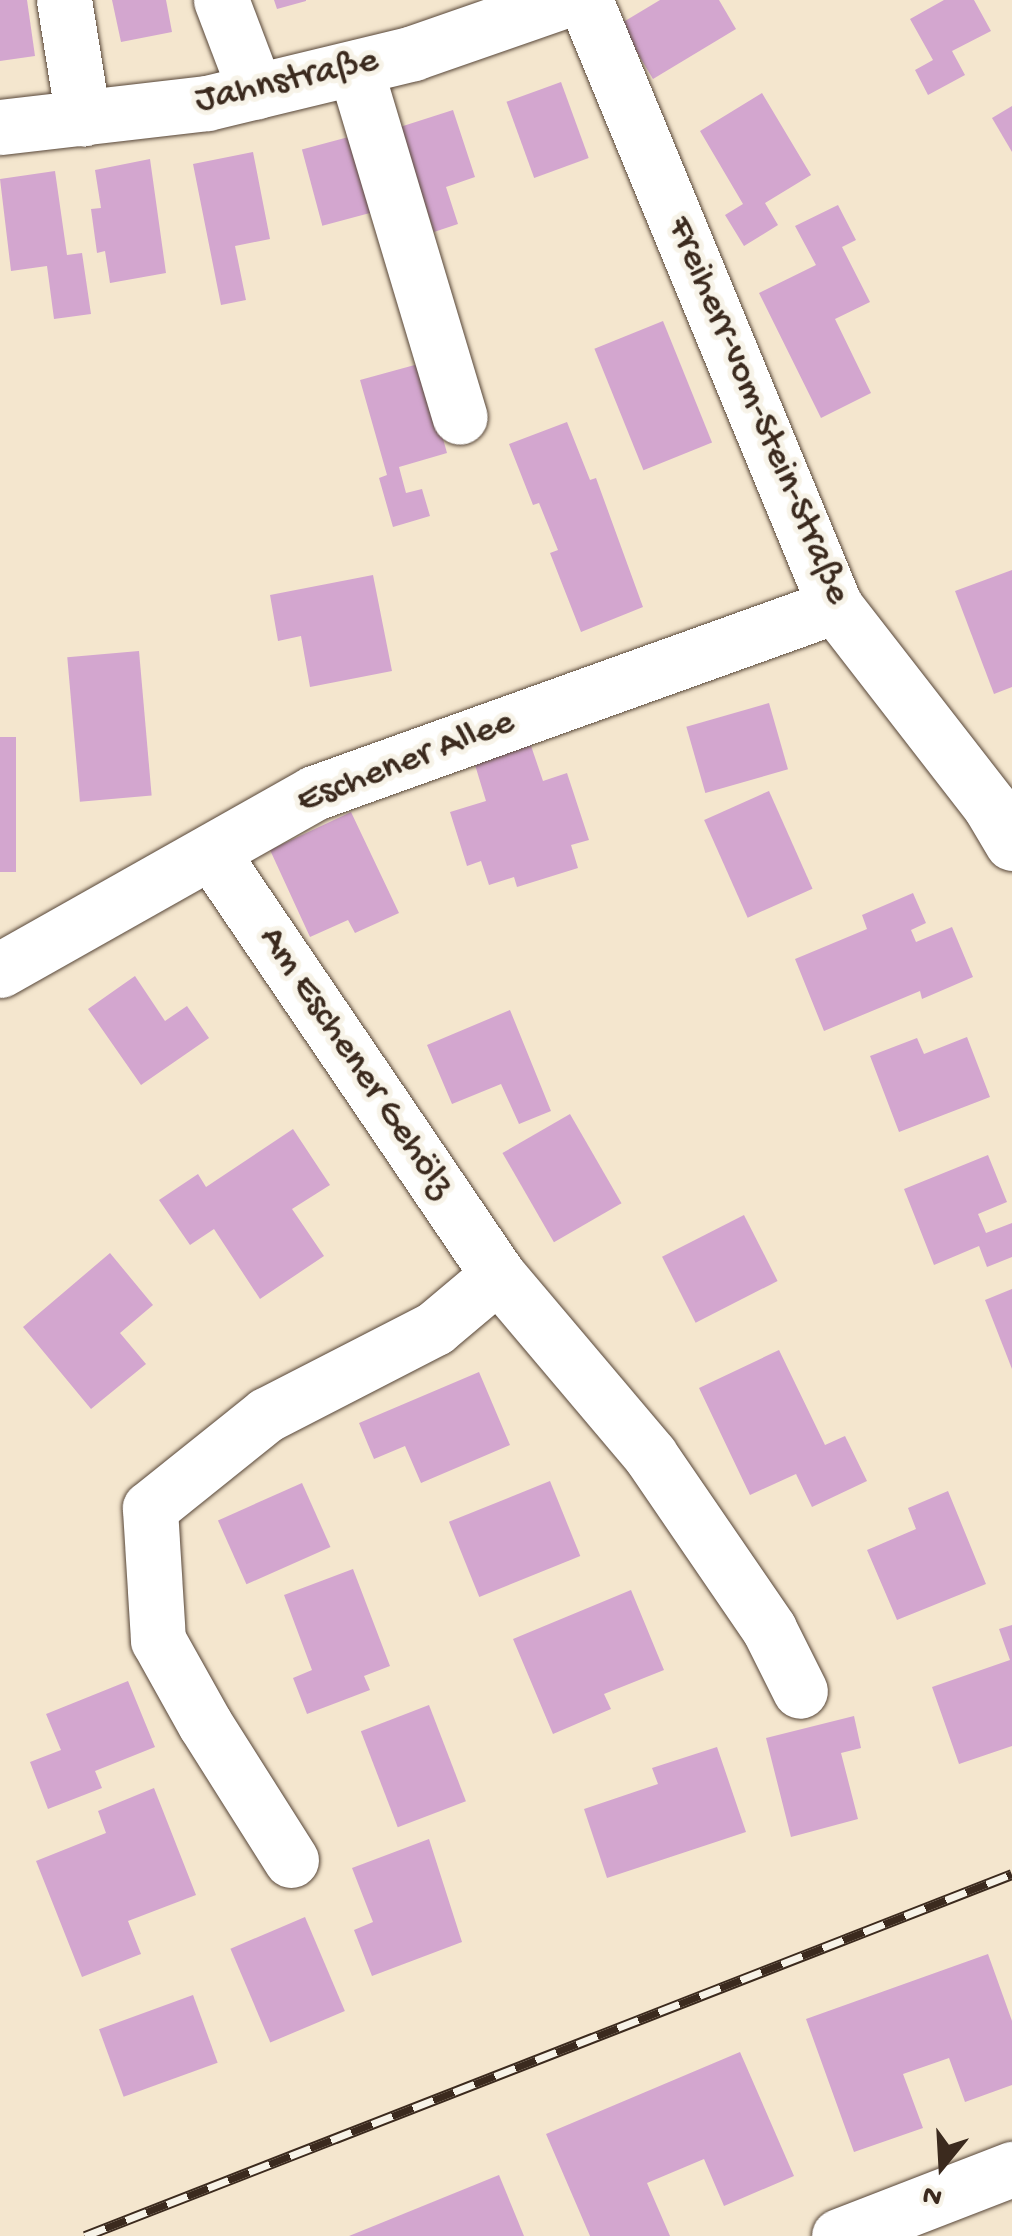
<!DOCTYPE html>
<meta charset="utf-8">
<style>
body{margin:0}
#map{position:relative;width:1012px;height:2236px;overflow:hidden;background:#f4e6ce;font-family:"Gochi Hand",sans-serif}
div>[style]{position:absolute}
.building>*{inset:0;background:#d3a6cf;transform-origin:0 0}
.roads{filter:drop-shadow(0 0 2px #574638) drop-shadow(0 0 2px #574638)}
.minor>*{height:55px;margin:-27.5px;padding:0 27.5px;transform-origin:27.5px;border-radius:27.5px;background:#fff}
.rail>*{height:11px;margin-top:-5.5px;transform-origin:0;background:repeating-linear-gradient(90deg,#f7f3e8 0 22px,#3b2a1e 0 44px);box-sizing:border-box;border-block:2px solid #3b2a1e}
span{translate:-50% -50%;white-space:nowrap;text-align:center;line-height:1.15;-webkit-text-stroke:10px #f7f3e8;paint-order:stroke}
.street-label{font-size:38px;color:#3b2a1e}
.north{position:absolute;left:892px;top:2116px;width:100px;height:100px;-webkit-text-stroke:8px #f7f3e8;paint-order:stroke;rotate:198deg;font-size:28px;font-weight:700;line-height:40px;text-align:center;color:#3b2a1e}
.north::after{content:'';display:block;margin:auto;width:35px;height:45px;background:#3b2a1e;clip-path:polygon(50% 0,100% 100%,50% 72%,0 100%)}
</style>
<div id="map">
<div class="building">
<i style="clip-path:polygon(0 0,27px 0,35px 56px,0 61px)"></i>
<i style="clip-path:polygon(112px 0,166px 0,172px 32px,121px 42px)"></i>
<i style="clip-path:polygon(274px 0,306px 0,306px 1px,277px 9px)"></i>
<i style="clip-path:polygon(660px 0,719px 0,736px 29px,653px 79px,620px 24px)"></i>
<i style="clip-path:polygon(944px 0,974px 0,991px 31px,952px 51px,965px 75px,928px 95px,915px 70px,933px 60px,910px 19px)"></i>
<i style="left:561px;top:82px;width:81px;height:58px;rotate:70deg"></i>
<i style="clip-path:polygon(762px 93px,811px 175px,765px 203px,778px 225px,744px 246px,725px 215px,743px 204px,700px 131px)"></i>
<i style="clip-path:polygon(1012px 106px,1012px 152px,992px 118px)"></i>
<i style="clip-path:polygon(453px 110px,475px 177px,446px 187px,458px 224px,434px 232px,400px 127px)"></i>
<i style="left:356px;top:135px;width:79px;height:56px;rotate:75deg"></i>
<i style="clip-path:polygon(253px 152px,270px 239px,235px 246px,246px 300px,221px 305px,193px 164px)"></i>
<i style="clip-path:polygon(150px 159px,166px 273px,110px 283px,105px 251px,97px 253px,91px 209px,101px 208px,95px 170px)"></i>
<i style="clip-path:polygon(55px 171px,67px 255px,82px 253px,91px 314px,54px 319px,47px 266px,11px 271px,0 179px)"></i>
<i style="clip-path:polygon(838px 205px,856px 240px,842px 247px,870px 302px,835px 319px,871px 393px,821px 418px,759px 293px,816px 265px,795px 226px)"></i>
<i style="left:663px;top:321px;width:131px;height:74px;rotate:68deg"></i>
<i style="clip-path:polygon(422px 363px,447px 453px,399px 467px,406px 493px,422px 489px,430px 516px,393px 527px,379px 478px,387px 475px,360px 380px)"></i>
<i style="clip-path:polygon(567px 422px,590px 480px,596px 478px,643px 607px,581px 632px,550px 553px,558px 550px,539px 503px,533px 505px,509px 444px)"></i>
<i style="clip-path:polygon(1012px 570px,1012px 687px,994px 694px,955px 591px)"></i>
<i style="clip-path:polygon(373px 575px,392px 671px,310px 687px,301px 636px,278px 641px,270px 595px)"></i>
<i style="left:139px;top:651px;width:145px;height:72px;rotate:85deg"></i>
<i style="left:769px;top:703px;width:69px;height:86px;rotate:74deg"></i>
<i style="left:0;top:737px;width:16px;height:135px"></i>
<i style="clip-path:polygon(528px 737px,543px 781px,567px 773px,589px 840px,571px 845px,578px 868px,517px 887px,514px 877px,489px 885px,481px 861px,467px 866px,450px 812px,486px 801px,472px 755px)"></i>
<i style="left:769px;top:791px;width:107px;height:71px;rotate:66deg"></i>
<i style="clip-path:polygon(351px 812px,399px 913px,355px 933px,348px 920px,310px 937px,270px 850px)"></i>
<i style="clip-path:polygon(913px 893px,926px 923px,911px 930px,916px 942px,952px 927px,973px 977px,922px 999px,920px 991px,824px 1031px,795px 959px,867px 929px,862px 915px)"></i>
<i style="clip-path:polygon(135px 976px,165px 1021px,187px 1006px,209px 1038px,141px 1085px,88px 1009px)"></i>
<i style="clip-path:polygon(510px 1010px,551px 1111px,519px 1124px,501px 1084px,452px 1104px,427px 1045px)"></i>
<i style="clip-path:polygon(967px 1037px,990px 1097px,899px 1132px,870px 1056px,917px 1038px,924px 1054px)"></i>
<i style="left:570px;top:1114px;width:103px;height:78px;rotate:60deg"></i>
<i style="clip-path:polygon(293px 1129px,330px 1185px,292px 1209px,324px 1256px,260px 1299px,214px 1229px,190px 1245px,159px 1200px,198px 1174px,206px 1187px)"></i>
<i style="clip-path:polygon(988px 1155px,1007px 1202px,978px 1214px,986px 1233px,1012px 1223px,1012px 1257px,987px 1267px,979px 1246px,934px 1265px,904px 1189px)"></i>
<i style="left:744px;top:1215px;width:74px;height:92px;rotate:63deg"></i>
<i style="clip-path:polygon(110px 1253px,153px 1305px,120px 1333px,146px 1364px,91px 1409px,23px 1327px)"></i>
<i style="clip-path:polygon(1012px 1289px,1012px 1369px,985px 1300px)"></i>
<i style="clip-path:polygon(779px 1350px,825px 1445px,845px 1436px,867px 1481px,812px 1507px,796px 1474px,750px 1495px,699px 1388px)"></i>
<i style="clip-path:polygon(479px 1372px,510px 1445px,421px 1483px,405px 1446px,374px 1459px,359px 1423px)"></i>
<i style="left:550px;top:1481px;width:81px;height:109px;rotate:68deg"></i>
<i style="left:302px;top:1483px;width:70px;height:92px;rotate:66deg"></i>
<i style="clip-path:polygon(948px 1491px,986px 1584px,897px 1620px,867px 1550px,916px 1529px,908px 1508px)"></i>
<i style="clip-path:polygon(353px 1569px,390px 1666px,364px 1676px,370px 1690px,307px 1714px,293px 1678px,312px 1670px,284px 1595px)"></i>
<i style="clip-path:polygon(631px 1590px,664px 1670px,604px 1694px,611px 1709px,553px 1734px,513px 1639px)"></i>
<i style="clip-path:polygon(1012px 1625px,1012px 1746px,959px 1764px,932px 1687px,1010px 1660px,999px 1629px)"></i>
<i style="clip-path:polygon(128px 1681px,155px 1747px,95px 1771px,102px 1788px,48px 1809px,30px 1762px,61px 1750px,46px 1714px)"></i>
<i style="left:429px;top:1705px;width:103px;height:73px;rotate:69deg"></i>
<i style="clip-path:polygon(854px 1716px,861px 1748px,841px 1753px,858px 1819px,791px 1837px,766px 1738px)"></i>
<i style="clip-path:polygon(717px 1747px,746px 1832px,607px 1878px,584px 1809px,658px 1784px,652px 1768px)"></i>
<i style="clip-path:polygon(154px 1788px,196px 1895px,128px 1921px,141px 1954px,82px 1977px,36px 1861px,106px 1833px,98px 1811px)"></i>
<i style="clip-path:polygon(429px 1839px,462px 1942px,372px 1976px,354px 1930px,373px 1922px,352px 1868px)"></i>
<i style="left:305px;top:1917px;width:102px;height:81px;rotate:67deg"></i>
<i style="clip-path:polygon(988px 1954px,1012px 2021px,1012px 2085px,965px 2102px,949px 2058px,903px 2074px,923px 2128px,854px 2152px,806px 2019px)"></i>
<i style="left:193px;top:1995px;width:72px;height:100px;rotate:70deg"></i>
<i style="clip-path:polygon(740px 2052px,794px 2176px,724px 2206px,704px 2159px,647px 2183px,670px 2236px,590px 2236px,546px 2134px)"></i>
<i style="clip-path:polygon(499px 2175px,524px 2236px,349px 2236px)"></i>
</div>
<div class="roads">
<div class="minor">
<i style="left:64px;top:0;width:120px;rotate:80.9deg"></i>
<i style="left:221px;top:0;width:98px;rotate:69.2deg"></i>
<i style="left:585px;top:0;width:656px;rotate:67.58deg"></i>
<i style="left:835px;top:606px;width:253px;rotate:52.2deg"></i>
<i style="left:990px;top:806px;width:43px;rotate:59.3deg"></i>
<i style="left:355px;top:68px;width:364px;rotate:73.3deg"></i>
<i style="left:0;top:127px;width:208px;rotate:-6.6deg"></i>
<i style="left:207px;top:103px;width:212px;rotate:-13.6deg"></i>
<i style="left:413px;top:53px;width:161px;rotate:-19.2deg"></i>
<i style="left:211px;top:852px;width:511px;rotate:55.84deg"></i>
<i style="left:498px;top:1275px;width:236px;rotate:49.8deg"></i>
<i style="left:650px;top:1455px;width:211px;rotate:55.6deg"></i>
<i style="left:769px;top:1629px;width:69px;rotate:63.4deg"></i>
<i style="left:0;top:970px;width:360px;rotate:-29.4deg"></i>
<i style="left:314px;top:793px;width:554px;rotate:-19.74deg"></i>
<i style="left:291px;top:1860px;width:161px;rotate:-122.3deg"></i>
<i style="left:205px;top:1724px;width:96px;rotate:-119.2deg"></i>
<i style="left:158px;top:1640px;width:132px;rotate:-93.5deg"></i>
<i style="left:150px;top:1508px;width:149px;rotate:-38.7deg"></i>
<i style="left:266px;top:1415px;width:190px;rotate:-27.2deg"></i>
<i style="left:435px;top:1328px;width:82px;rotate:-40.1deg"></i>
<i style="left:839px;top:2236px;width:186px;rotate:-21.2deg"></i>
</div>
</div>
<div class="rail">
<i style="left:85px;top:2236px;width:995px;rotate:-21.33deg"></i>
</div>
<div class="street-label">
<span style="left:287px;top:82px;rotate:-13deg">Jahnstraße</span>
<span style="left:757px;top:411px;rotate:67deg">Freiherr-vom-Stein-Straße</span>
<span style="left:406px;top:763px;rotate:-21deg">Eschener Allee</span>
<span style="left:355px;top:1063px;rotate:56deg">Am Eschener Gehölz</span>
</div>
<div class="north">N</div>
</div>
